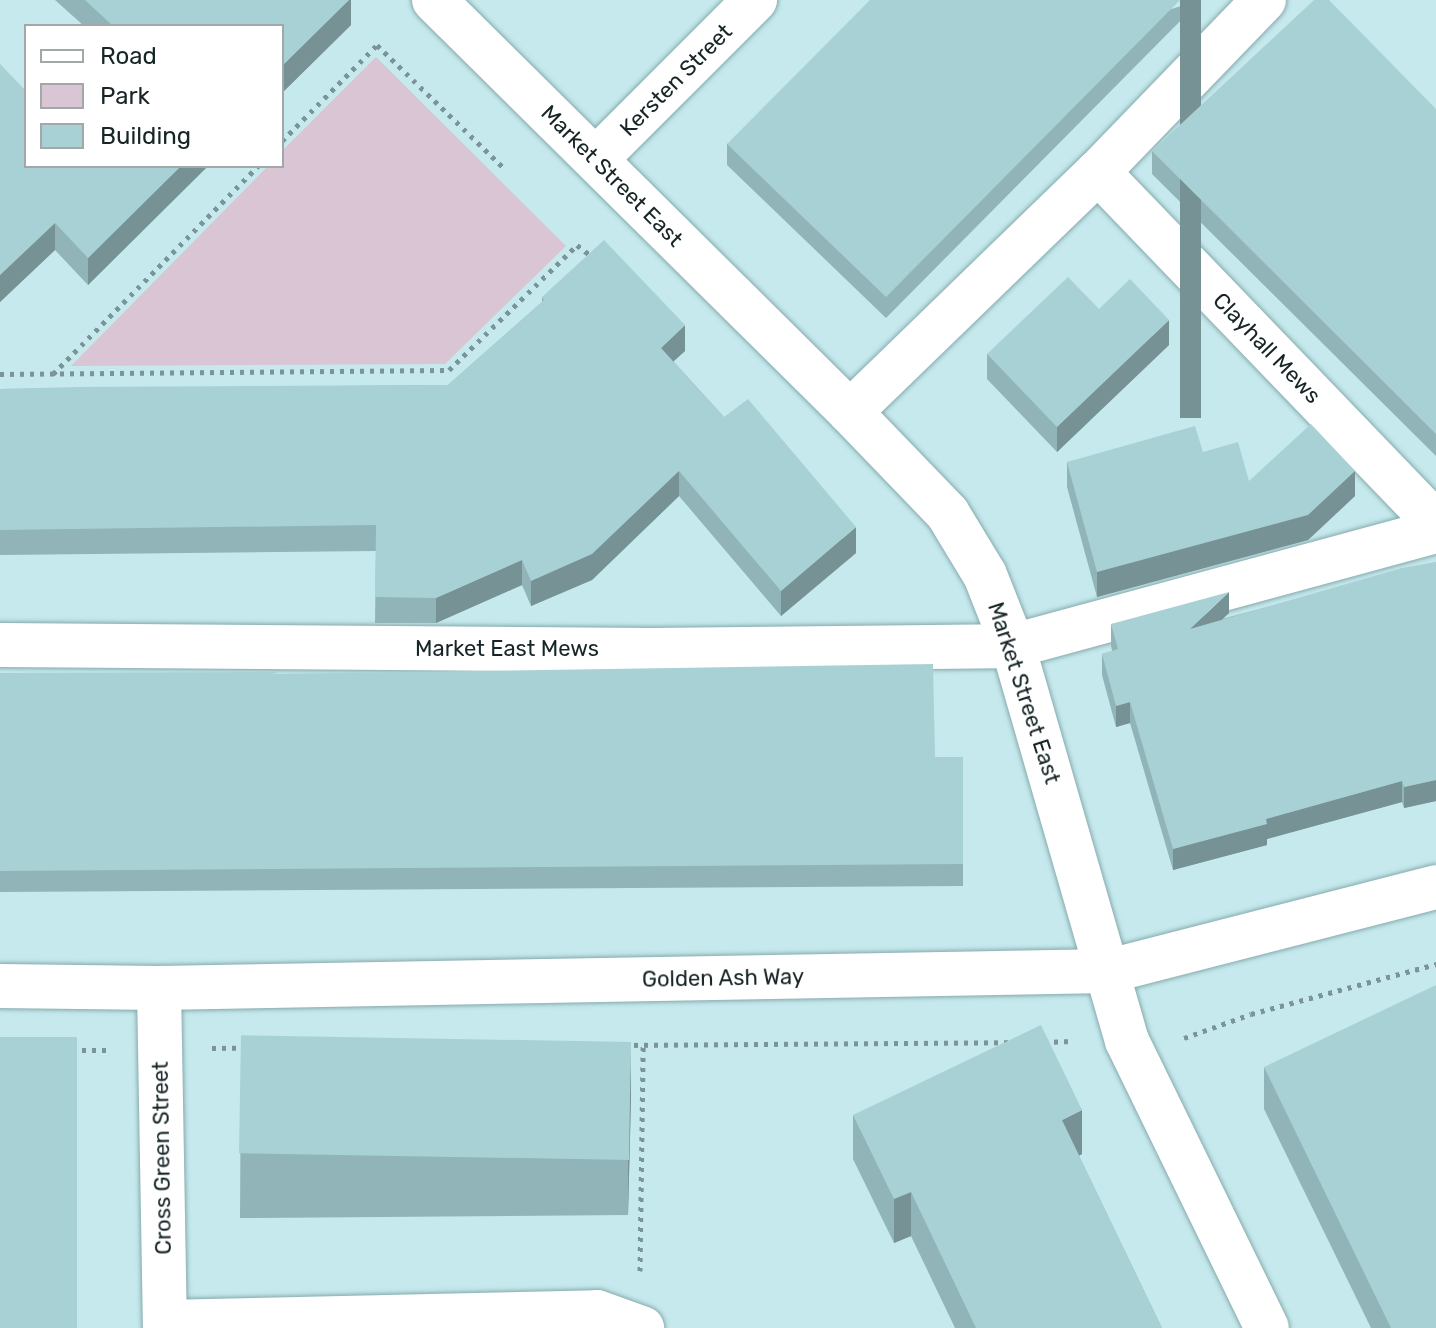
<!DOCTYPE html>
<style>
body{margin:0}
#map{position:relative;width:1436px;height:1328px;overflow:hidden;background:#c5e9ed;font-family:Rubik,sans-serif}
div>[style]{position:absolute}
.green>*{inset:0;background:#dac5d5}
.path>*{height:5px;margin-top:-2.5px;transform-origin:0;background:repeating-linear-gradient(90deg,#7a9497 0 4px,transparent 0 10px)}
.roads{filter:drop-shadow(0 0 2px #86aaad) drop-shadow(0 0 2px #86aaad)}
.minor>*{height:44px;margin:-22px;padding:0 22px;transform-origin:22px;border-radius:22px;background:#fff}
.wall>*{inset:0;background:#90b4b7}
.shaded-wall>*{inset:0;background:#769295;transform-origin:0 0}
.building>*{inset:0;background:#a8d1d5;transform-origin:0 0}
span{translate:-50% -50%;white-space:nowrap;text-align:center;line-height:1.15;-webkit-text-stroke:8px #fff;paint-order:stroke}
.street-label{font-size:22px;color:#172526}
.legend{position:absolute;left:24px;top:24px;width:260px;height:144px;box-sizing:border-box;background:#fff;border:2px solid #a2a8a8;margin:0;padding:10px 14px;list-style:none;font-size:24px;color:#172526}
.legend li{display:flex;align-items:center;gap:16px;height:40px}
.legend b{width:40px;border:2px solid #a2a8a8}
</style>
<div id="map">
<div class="green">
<i style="clip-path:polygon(376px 57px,566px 246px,445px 364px,71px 366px,268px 166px,282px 166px,282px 151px)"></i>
</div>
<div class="path">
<i style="left:282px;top:141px;width:135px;rotate:-45.3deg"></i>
<i style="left:377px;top:45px;width:177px;rotate:44.1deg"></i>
<i style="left:0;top:374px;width:449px;rotate:-0.5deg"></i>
<i style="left:449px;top:370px;width:179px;rotate:-44.3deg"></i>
<i style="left:577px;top:245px;width:18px;rotate:38deg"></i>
<i style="left:53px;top:374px;width:292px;rotate:-45.4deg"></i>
<i style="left:1184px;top:1038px;width:71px;rotate:-19.7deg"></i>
<i style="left:1251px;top:1014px;width:192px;rotate:-15.1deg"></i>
<i style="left:1044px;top:1042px;width:30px;rotate:-2deg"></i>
<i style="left:624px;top:1045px;width:386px;rotate:-0.4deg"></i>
<i style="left:212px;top:1048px;width:346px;rotate:-0.5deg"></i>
<i style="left:72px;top:1050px;width:38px"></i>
<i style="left:640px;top:1271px;width:227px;rotate:-89.2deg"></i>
</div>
<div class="roads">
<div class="minor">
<i style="left:434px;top:0;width:585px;rotate:44.72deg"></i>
<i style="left:850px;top:412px;width:141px;rotate:46.1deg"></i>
<i style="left:948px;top:514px;width:71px;rotate:58.8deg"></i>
<i style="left:985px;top:575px;width:76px;rotate:68.5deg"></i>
<i style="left:1013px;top:646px;width:411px;rotate:73.9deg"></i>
<i style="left:1127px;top:1041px;width:319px;rotate:64deg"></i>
<i style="left:596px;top:159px;width:225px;rotate:-45deg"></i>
<i style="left:1098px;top:172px;width:487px;rotate:46.1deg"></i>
<i style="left:850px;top:412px;width:345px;rotate:-44.1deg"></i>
<i style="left:1098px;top:172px;width:239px;rotate:-46deg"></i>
<i style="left:0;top:645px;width:652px;rotate:0.44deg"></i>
<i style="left:652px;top:650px;width:361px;rotate:-0.6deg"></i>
<i style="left:1013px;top:646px;width:438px;rotate:-15.2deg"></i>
<i style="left:0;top:986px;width:159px;rotate:0.7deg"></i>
<i style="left:159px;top:988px;width:950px;rotate:-1.03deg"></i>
<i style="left:1109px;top:971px;width:338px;rotate:-14.4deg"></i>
<i style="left:159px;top:988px;width:340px;rotate:89deg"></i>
<i style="left:165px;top:1322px;width:432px;rotate:-1.3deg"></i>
<i style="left:597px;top:1312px;width:48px;rotate:19.6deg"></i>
</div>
</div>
<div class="wall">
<i style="clip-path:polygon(55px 0,351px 0,351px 25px,282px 93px,282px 26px,84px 26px)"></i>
<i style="clip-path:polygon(1201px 0,886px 318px,727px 165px,727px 144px)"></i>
<i style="clip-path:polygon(0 64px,26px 166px,208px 166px,88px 285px,55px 250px,0 302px)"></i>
<i style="clip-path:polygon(1436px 109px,1436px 456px,1152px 174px,1152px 151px)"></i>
<i style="clip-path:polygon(542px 297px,685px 351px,673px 361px,724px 417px,856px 553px,781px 616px,679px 496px,592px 580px,531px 606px,522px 585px,436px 623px,375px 623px,376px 551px,0 555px,0 389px,448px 385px,542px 302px)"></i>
<i style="clip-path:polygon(1099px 309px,1169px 345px,1057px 452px,987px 379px,987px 354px)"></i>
<i style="clip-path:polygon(1203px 452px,1249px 481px,1355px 496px,1308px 540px,1097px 597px,1067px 487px,1067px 462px)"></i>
<i style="clip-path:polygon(1436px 562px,1436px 801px,1404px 808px,1402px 802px,1267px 839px,1267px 845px,1173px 870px,1130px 723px,1116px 727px,1102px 675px,1102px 654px,1112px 651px,1111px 645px,1111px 624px,1229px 613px,1222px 619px)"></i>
<i style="clip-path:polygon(0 673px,278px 674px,935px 757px,963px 757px,963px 886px,0 892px)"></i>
<i style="clip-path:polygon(241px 1057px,631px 1097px,628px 1215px,240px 1218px)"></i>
<i style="clip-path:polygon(1264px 1067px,1436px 1328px,1371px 1328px,1264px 1109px)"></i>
<i style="clip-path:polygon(853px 1115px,1082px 1154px,1079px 1156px,1162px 1328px,955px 1328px,911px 1236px,894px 1243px,853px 1159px)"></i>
</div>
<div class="shaded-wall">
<i style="clip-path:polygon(349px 0,351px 0,351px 25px,282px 93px,282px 66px)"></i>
<i style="left:1180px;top:0;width:21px;height:418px"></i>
<i style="clip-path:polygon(181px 166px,208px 166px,88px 285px,88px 258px)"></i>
<i style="clip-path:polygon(55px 223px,55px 250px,0 302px,0 275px)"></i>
<i style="clip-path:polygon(1169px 320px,1169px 345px,1057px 452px,1057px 427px)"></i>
<i style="clip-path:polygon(685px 325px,685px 351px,661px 373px,661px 348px)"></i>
<i style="clip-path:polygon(679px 471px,679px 496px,592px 580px,531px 606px,531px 581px)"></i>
<i style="clip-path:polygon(1355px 471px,1355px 496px,1308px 540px,1097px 597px,1097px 572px)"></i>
<i style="clip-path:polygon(856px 527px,856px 553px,781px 616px,781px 591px)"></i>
<i style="clip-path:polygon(522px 560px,522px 585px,436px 623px,436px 598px)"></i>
<i style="clip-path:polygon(1229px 592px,1229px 613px,1190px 650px,1190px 629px)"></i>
<i style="clip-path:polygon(1130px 702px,1130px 723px,1116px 727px,1116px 706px)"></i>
<i style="clip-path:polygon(1436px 780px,1436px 801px,1404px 808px,1404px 787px)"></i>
<i style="clip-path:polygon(1402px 781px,1402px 802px,1267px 839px,1267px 845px,1173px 870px,1173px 849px,1266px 819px)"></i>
<i style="clip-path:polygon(631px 1042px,631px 1097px,628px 1215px,628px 1160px)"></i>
<i style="clip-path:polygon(1082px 1110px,1082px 1154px,1062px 1164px,1062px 1120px)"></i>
<i style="clip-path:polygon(911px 1192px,911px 1236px,894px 1243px,894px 1199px)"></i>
</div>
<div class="building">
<i style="clip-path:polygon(85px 0,349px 0,282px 66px,282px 26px,113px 26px)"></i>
<i style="clip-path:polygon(870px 0,1180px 0,886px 297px,727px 144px)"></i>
<i style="clip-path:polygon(1314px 0,1329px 0,1436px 109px,1436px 434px,1152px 151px)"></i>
<i style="clip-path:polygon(0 64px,26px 91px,26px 166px,181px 166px,88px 258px,55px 223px,0 275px)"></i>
<i style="clip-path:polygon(604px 240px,685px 325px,661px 348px,724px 417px,748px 399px,856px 527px,781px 591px,679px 471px,592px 554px,531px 581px,522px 560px,436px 598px,375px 597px,376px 525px,0 530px,0 389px,77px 387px,448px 385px,544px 300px,542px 297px)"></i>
<i style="clip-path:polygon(1068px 277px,1099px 309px,1130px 279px,1169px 320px,1057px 427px,987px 354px)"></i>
<i style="clip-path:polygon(1311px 424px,1355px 471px,1308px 515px,1097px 572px,1067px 462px,1195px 426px,1203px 452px,1238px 442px,1249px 481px)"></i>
<i style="clip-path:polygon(1436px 562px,1436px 780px,1404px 787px,1402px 781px,1266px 819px,1267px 824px,1173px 849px,1130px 702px,1116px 706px,1102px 654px,1118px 649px,1111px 624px,1229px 592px,1190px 629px,1402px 568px)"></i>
<i style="clip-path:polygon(933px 664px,935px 757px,963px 757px,963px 864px,0 871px,0 673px,278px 672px,273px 674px)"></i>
<i style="clip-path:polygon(1436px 985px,1436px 1328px,1391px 1328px,1264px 1067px)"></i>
<i style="clip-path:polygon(1041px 1025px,1082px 1110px,1062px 1120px,1162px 1328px,976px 1328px,911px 1192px,894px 1199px,853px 1115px)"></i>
<i style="left:77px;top:1037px;width:291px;height:77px;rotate:90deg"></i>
<i style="left:631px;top:1042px;width:118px;height:390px;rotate:91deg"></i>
</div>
<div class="street-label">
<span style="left:676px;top:80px;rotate:-45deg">Kersten Street</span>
<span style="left:612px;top:176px;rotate:45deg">Market Street East</span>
<span style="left:1267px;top:348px;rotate:46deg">Clayhall Mews</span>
<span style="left:507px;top:649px">Market East Mews</span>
<span style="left:1024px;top:693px;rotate:72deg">Market Street East</span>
<span style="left:723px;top:978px;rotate:-1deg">Golden Ash Way</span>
<span style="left:162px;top:1158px;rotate:-91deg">Cross Green Street</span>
</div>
<ul class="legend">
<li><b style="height:10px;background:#fff"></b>Road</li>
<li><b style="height:22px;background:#dac5d5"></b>Park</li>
<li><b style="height:22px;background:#a8d1d5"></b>Building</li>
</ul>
</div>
